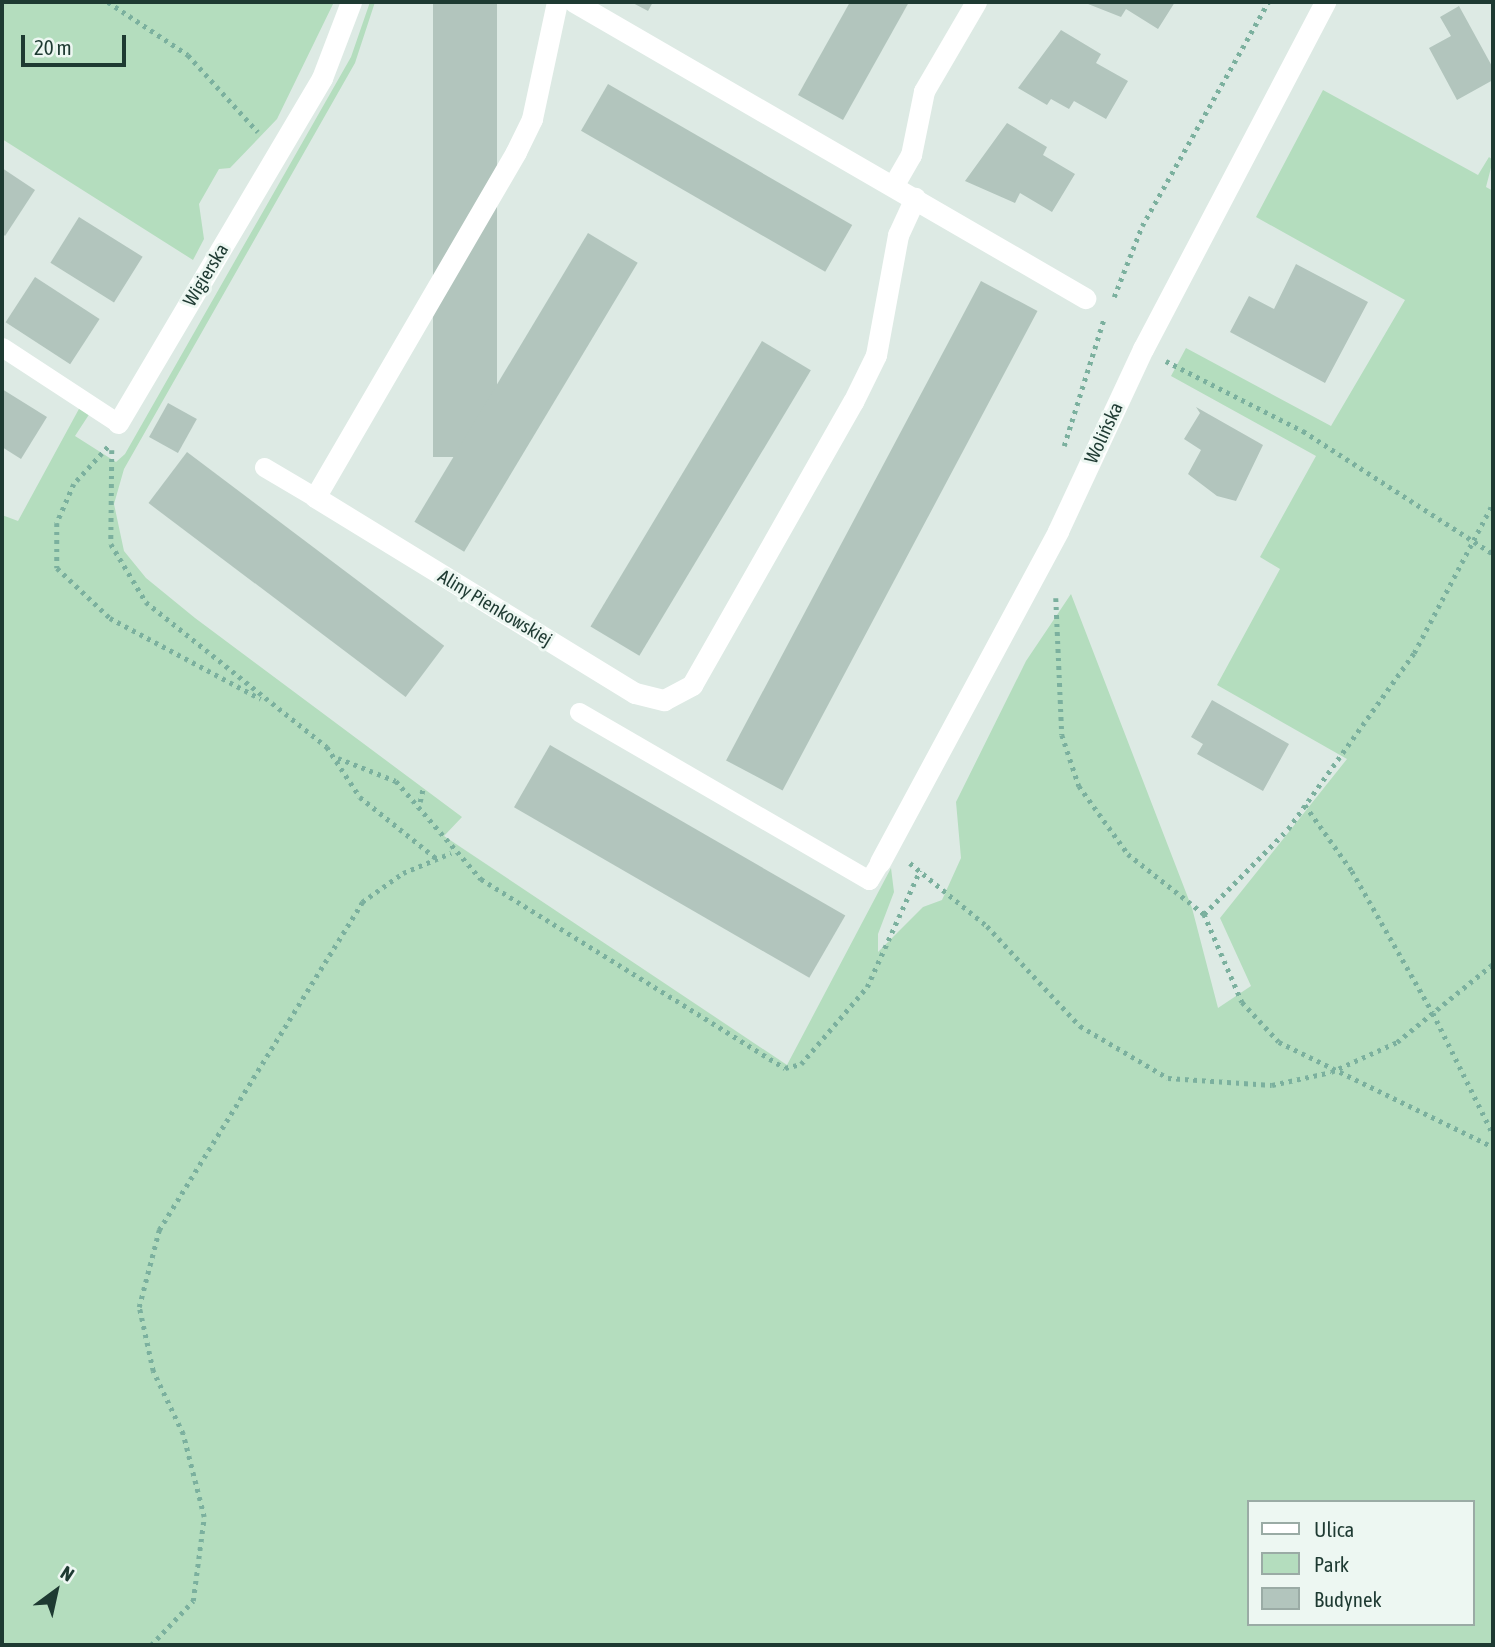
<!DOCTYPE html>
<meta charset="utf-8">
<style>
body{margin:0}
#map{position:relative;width:1495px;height:1647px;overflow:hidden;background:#ddeae4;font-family:"Asap Condensed",sans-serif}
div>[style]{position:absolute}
.green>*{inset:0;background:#b4ddbe}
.building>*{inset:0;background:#b2c5bd;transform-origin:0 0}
.path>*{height:4.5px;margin-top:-2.25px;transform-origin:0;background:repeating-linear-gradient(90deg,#7bb09e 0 3.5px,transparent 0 8.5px)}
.service>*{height:19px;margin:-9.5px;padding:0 9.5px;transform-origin:9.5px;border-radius:9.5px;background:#fff}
.minor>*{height:21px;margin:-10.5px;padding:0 10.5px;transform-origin:10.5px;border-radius:10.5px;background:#fff}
span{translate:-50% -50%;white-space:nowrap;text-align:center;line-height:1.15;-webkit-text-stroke:6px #edf7f2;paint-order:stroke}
.street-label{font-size:19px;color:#1e3a32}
.frame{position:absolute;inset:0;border:4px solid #1e3a32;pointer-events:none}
.legend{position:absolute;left:1247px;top:1500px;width:228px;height:126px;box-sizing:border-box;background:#edf7f2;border:2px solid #9aaba5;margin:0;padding:9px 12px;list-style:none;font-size:21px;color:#1e3a32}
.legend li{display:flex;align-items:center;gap:14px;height:35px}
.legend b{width:35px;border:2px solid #9aaba5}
.north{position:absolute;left:21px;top:1556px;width:70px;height:70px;-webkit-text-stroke:5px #edf7f2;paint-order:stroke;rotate:33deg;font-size:19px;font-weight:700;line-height:28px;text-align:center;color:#1e3a32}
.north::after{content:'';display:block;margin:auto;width:24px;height:32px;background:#1e3a32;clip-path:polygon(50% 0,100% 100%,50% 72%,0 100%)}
.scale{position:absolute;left:21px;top:35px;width:105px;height:32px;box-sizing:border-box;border:4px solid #1e3a32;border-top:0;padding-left:9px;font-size:21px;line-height:24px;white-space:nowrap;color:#1e3a32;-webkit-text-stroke:5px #edf7f2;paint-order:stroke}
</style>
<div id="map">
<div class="green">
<i style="clip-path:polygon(2px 2px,334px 2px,277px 119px,230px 168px,219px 169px,199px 204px,204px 239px,193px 260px,2px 139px)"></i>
<i style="clip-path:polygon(evenodd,370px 2px,375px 2px,355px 63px,124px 469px,114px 504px,124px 551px,146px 578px,195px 618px,462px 817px,444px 836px,787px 1065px,891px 868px,894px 892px,878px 934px,878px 952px,923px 907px,942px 900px,961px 858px,956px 802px,1026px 661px,1071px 594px,1192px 908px,1218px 1008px,1251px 986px,1220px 918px,1347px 759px,1217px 685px,1280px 569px,1260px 557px,1316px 456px,1171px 376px,1186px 348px,1331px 426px,1405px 300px,1256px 217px,1323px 90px,1478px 175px,1489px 157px,1493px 160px,1486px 187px,1493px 191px,1493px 1645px,2px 1645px,2px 515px,18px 521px,80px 407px,90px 413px,75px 436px,116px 462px,125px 454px,351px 57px,370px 2px,1248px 1502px,1472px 1502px,1472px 1624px,1248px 1624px,1248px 1502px)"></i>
</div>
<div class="building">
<i style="left:433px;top:2px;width:64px;height:455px"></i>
<i style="clip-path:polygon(631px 2px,653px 2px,648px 11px)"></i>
<i style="clip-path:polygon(850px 2px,909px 2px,843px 120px,798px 95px)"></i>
<i style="clip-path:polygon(1083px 2px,1175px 2px,1158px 29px,1126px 9px,1121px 17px)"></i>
<i style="clip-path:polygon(1459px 6px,1493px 68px,1493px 80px,1457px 100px,1429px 48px,1451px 36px,1440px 17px)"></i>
<i style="clip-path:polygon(1061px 30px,1101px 54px,1096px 63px,1128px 81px,1106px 119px,1074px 101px,1069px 109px,1051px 99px,1047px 105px,1018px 88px)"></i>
<i style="left:608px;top:84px;width:282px;height:54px;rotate:30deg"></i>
<i style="clip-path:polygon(1007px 123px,1047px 147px,1043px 155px,1075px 174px,1052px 212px,1020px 193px,1015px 203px,965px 181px)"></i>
<i style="clip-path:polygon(2px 168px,35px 190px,5px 236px,2px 233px)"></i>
<i style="left:79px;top:217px;width:75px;height:54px;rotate:32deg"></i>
<i style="left:588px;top:233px;width:58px;height:337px;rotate:31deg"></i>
<i style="clip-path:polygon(1296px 264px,1368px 302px,1325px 383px,1230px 332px,1249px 296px,1274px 309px)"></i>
<i style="left:35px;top:277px;width:77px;height:54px;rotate:33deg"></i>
<i style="left:981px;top:281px;width:64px;height:543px;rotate:28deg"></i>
<i style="left:762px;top:341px;width:57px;height:333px;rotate:31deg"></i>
<i style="clip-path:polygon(2px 389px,47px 417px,21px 459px,2px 447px)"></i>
<i style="left:168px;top:403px;width:33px;height:39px;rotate:29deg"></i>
<i style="clip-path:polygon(1196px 407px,1263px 445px,1236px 501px,1217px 496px,1188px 474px,1201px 450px,1184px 439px,1200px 413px)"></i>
<i style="left:187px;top:452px;width:322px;height:64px;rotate:37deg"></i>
<i style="clip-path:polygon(1212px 700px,1289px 744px,1263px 791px,1197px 754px,1203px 744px,1191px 737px)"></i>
<i style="left:550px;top:745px;width:341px;height:72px;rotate:30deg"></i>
</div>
<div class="path">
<i style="left:108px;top:2px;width:96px;rotate:33.5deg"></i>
<i style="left:188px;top:55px;width:104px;rotate:47.7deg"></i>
<i style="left:1114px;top:297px;width:76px;rotate:-68.5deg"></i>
<i style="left:1142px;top:226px;width:257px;rotate:-60.6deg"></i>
<i style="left:1166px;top:361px;width:154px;rotate:27.1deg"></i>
<i style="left:1303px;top:431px;width:226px;rotate:32.9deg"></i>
<i style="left:1064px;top:446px;width:134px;rotate:-72.6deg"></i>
<i style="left:108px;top:447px;width:50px;rotate:132.6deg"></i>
<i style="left:74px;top:484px;width:43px;rotate:113.6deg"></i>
<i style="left:57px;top:523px;width:45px;rotate:90deg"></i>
<i style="left:57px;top:568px;width:73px;rotate:43.3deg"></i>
<i style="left:110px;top:618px;width:171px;rotate:28.2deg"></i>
<i style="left:112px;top:450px;width:94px;rotate:90.6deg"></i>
<i style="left:111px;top:544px;width:68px;rotate:58.9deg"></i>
<i style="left:146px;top:602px;width:232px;rotate:38.7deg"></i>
<i style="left:327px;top:747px;width:60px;rotate:56.6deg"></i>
<i style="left:360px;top:797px;width:99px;rotate:38.8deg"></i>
<i style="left:1056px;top:598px;width:137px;rotate:87.5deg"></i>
<i style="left:1062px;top:735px;width:54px;rotate:71.6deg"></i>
<i style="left:1079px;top:786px;width:84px;rotate:54.2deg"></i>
<i style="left:1128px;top:854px;width:97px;rotate:38.3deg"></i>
<i style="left:1204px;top:914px;width:96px;rotate:66.6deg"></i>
<i style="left:1242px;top:1002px;width:54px;rotate:47.2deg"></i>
<i style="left:1279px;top:1042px;width:238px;rotate:26.1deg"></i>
<i style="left:338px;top:758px;width:62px;rotate:21.6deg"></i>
<i style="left:396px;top:781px;width:130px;rotate:49.1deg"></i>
<i style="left:481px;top:879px;width:358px;rotate:31.9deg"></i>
<i style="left:785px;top:1068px;width:16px;rotate:-14deg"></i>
<i style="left:801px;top:1064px;width:101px;rotate:-49.4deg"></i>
<i style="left:867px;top:987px;width:128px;rotate:-65.6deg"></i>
<i style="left:420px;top:802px;width:14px;rotate:-78deg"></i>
<i style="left:1305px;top:805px;width:81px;rotate:54.5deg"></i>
<i style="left:1352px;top:871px;width:163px;rotate:60.3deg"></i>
<i style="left:1433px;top:1013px;width:135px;rotate:63.6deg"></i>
<i style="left:910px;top:863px;width:99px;rotate:39.3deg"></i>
<i style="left:987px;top:926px;width:137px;rotate:47.1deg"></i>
<i style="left:1080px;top:1026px;width:102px;rotate:30.6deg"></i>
<i style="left:1168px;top:1078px;width:104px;rotate:3.9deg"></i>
<i style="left:1272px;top:1085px;width:60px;rotate:-12.4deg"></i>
<i style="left:1331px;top:1072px;width:72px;rotate:-24.4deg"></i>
<i style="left:1397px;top:1042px;width:124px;rotate:-39.1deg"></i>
<i style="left:1204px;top:914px;width:120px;rotate:-45.3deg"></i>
<i style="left:1288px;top:829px;width:216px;rotate:-54.4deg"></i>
<i style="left:1414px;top:653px;width:170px;rotate:-62.2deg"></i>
<i style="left:151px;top:1645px;width:61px;rotate:-46.3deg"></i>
<i style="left:193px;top:1601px;width:85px;rotate:-82.5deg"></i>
<i style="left:204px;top:1517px;width:86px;rotate:-104.2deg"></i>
<i style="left:183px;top:1434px;width:70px;rotate:-115.5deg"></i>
<i style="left:153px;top:1371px;width:66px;rotate:-102.3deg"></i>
<i style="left:139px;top:1307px;width:80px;rotate:-75.4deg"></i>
<i style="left:159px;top:1230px;width:386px;rotate:-58.2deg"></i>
<i style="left:362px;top:902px;width:50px;rotate:-35.3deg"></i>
<i style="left:403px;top:873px;width:52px;rotate:-22.6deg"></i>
</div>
<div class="service">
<i style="left:2px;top:347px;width:139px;rotate:33.2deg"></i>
<i style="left:264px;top:467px;width:59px;rotate:30.5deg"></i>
<i style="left:579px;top:712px;width:335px;rotate:30.1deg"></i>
<i style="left:869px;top:880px;width:21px;rotate:-59deg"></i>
</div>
<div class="minor">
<i style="left:557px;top:2px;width:120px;rotate:102.1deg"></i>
<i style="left:532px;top:119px;width:37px;rotate:116deg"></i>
<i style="left:516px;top:152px;width:399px;rotate:120.2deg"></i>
<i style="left:315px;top:497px;width:375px;rotate:31.5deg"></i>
<i style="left:635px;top:693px;width:30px;rotate:14deg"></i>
<i style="left:664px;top:700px;width:32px;rotate:-28deg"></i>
<i style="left:692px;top:685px;width:326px;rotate:-60.4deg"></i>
<i style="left:853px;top:402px;width:52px;rotate:-63.9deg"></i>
<i style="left:876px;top:355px;width:122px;rotate:-79.6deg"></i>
<i style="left:898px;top:235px;width:41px;rotate:-65.3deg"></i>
<i style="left:574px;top:2px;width:591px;rotate:30.08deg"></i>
<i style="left:893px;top:186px;width:36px;rotate:-60deg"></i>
<i style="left:911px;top:155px;width:65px;rotate:-78.5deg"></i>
<i style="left:924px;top:91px;width:103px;rotate:-59.7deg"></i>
<i style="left:118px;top:423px;width:401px;rotate:-59.4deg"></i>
<i style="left:322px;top:78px;width:81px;rotate:-69.1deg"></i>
<i style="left:880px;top:862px;width:376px;rotate:-61.7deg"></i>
<i style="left:1058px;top:531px;width:201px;rotate:-65deg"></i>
<i style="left:1143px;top:349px;width:392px;rotate:-62.3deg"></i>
</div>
<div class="street-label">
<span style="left:206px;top:275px;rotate:-59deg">Wigierska</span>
<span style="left:1104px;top:433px;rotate:-65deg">Wolińska</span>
<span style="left:495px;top:608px;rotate:31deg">Aliny Pienkowskiej</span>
</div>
<div class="frame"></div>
<ul class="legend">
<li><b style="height:9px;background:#fff"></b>Ulica</li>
<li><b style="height:19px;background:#b4ddbe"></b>Park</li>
<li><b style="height:19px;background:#b2c5bd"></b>Budynek</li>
</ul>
<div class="north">N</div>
<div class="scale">20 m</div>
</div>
